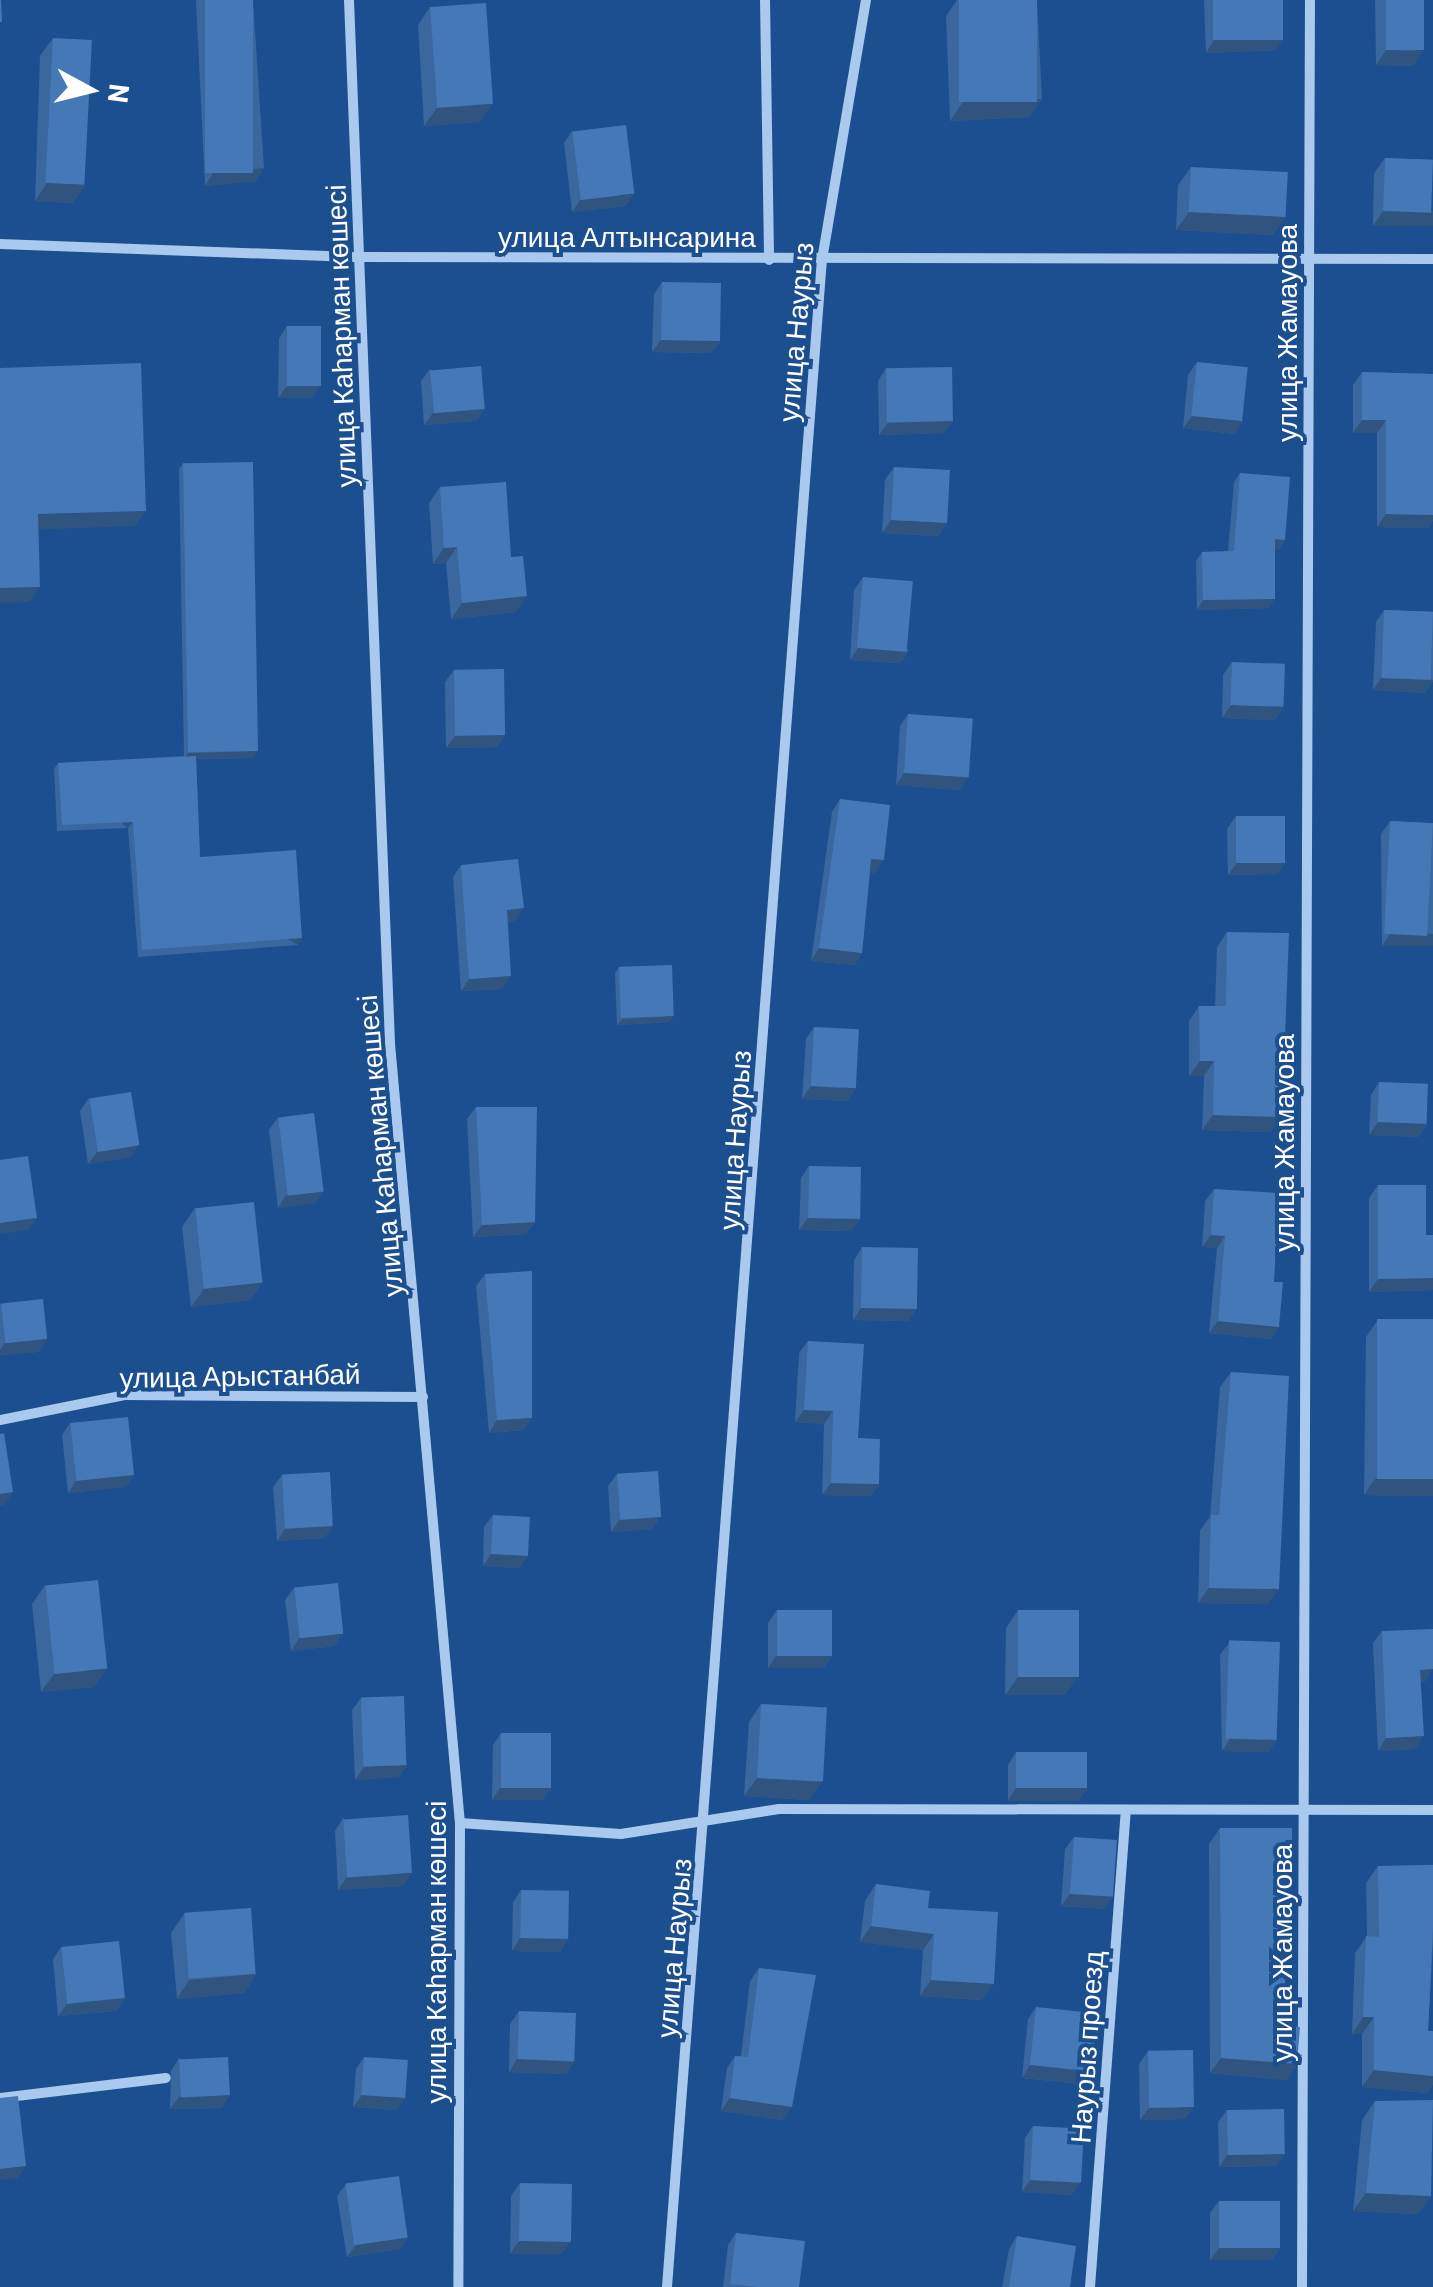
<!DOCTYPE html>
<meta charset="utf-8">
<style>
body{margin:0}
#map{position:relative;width:1433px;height:2287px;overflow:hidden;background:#1b4f8f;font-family:Barlow,sans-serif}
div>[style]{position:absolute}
.street>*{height:10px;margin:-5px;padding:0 5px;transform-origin:5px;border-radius:5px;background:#a9c9ee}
.wall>*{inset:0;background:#3a679d}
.shaded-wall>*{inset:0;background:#305480;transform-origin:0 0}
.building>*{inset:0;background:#4478b7;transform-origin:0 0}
span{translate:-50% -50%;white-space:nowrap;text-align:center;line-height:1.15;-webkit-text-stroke:8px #1b4f8f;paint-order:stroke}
.street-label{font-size:28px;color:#fff}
.north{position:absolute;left:40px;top:40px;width:100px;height:100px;-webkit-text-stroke:8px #1b4f8f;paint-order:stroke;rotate:97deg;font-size:28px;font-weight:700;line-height:40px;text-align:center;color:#fff}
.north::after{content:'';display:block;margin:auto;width:35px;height:45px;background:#fff;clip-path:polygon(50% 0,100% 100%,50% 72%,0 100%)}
</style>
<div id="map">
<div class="street">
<i style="left:349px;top:0;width:1045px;rotate:87.75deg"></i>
<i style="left:390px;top:1044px;width:782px;rotate:84.87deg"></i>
<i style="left:460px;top:1823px;width:464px;rotate:90.2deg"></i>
<i style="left:765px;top:0;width:260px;rotate:89.1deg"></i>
<i style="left:0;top:244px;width:359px;rotate:2.1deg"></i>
<i style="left:359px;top:257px;width:1074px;rotate:0.11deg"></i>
<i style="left:0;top:1420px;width:127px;rotate:-11.3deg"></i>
<i style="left:125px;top:1395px;width:298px;rotate:0.4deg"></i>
<i style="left:460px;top:1823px;width:161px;rotate:3.9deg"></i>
<i style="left:621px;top:1834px;width:160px;rotate:-9deg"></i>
<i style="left:779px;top:1809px;width:654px;rotate:0.09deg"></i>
<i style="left:0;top:2098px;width:167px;rotate:-6.9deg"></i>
<i style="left:667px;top:2287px;width:2033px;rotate:-85.63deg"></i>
<i style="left:822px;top:260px;width:264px;rotate:-80.4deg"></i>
<i style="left:1090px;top:2287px;width:477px;rotate:-85.7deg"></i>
<i style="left:1302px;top:2287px;width:2287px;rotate:-89.8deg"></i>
</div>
<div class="wall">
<i style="clip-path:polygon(196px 0,253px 0,264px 168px,256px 181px,205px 186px)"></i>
<i style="clip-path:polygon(957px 0,1037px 0,1042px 99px,1029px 117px,950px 121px,946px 16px)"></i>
<i style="clip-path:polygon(1204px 0,1283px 0,1275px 50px,1206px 53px)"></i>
<i style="clip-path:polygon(1375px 0,1424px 0,1413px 66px,1376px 65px)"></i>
<i style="clip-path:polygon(430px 7px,480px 122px,424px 126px,418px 25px)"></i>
<i style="clip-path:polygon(53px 38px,73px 203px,35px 201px,40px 56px)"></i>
<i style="clip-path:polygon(572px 131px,626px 206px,572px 212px,564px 143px)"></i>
<i style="clip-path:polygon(1385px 158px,1433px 160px,1373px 226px,1374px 173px)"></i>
<i style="clip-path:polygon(1191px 167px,1273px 235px,1176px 230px,1178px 185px)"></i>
<i style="clip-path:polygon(662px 282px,720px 341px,711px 353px,652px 352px,654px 294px)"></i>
<i style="clip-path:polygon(287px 326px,320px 386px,311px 398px,278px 398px,279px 338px)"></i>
<i style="clip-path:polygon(1197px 362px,1243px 421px,1234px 434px,1183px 428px,1188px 375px)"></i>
<i style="clip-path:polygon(886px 368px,953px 421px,944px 433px,879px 435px,878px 381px)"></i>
<i style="clip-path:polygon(430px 369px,485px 409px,476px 421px,424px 425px,421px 381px)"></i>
<i style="clip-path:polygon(1362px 372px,1433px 374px,1433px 520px,1428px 528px,1377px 527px,1377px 433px,1353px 433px,1353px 385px)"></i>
<i style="clip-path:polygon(183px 463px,253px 758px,196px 759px,200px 857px,302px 938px,298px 945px,138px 957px,128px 828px,57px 831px,54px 769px,58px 763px,184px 756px,179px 469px)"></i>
<i style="clip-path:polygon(894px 467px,947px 523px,938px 536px,882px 533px,885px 480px)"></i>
<i style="clip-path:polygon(1240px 473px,1285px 540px,1279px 549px,1275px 548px,1269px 608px,1197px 610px,1196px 561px,1202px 552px,1228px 551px,1234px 482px)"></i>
<i style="clip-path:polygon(440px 487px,511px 557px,516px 612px,451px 619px,446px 563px,433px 564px,429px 503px)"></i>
<i style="clip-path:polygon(863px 577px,909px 651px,900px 663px,850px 660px,854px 590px)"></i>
<i style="clip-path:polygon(1384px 610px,1433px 612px,1433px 681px,1425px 693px,1373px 690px,1376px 622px)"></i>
<i style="clip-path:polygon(1232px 662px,1275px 720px,1222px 718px,1223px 675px)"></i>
<i style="clip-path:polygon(454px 670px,505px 735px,497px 747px,446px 748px,445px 682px)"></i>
<i style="clip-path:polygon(908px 714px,960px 790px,896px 785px,900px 726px)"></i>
<i style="clip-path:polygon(840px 799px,875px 873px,870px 872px,862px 953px,854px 965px,811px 961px,832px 812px)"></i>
<i style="clip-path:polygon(1236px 816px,1286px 862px,1277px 874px,1228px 875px,1227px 829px)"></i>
<i style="clip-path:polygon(1390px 821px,1433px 823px,1433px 946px,1382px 946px,1381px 834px)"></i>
<i style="clip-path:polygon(461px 865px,515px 921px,507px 922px,502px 989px,461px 991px,453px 877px)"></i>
<i style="clip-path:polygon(1227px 932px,1271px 1132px,1202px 1130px,1204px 1076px,1189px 1076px,1189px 1021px,1199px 1006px,1215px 1006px,1217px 947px)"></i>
<i style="clip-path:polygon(619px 967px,670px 1022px,617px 1025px,615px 973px)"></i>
<i style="clip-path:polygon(814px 1027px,847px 1101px,802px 1099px,806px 1039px)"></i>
<i style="clip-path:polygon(1379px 1082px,1427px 1124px,1418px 1137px,1369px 1135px,1371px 1095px)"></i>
<i style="clip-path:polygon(89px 1098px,131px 1157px,88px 1164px,80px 1111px)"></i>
<i style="clip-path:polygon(476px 1107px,535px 1222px,526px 1234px,473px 1237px,467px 1119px)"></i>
<i style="clip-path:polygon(278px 1117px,315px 1203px,278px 1208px,269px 1130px)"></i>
<i style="clip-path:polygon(809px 1166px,851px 1231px,799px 1230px,801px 1178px)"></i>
<i style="clip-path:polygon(1378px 1185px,1426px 1235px,1433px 1235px,1433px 1290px,1369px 1292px,1369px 1198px)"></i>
<i style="clip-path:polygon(1214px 1189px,1279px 1327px,1271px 1339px,1209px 1333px,1217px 1248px,1202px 1247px,1205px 1201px)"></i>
<i style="clip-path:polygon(195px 1208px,263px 1282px,250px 1300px,191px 1307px,182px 1227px)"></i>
<i style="clip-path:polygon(862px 1247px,917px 1308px,908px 1321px,853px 1320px,854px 1260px)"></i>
<i style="clip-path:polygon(485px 1274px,524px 1430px,489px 1433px,476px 1286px)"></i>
<i style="clip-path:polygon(1px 1303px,47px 1339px,38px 1352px,0 1355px,0 1305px)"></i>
<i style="clip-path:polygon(1433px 1319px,1433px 1496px,1364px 1495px,1366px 1337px,1377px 1321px)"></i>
<i style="clip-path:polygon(808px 1341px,858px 1438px,879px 1484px,871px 1496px,822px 1495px,824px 1424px,795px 1422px,799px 1353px)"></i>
<i style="clip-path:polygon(1231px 1372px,1268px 1604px,1198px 1603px,1200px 1530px,1210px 1517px,1220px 1387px)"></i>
<i style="clip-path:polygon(70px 1423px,134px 1475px,125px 1487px,68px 1493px,62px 1435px)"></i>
<i style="clip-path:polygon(617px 1474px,652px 1529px,611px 1532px,608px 1486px)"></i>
<i style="clip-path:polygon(282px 1475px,333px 1526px,324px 1538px,277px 1541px,273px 1487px)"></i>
<i style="clip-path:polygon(493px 1515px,520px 1568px,483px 1566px,484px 1527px)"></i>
<i style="clip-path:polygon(45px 1585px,94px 1687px,41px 1692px,32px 1604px)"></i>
<i style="clip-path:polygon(294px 1588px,334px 1646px,291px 1651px,285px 1600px)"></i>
<i style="clip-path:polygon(777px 1610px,832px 1656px,823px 1668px,768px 1668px,768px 1623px)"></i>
<i style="clip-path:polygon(1018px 1610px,1065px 1695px,1005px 1695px,1006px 1628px)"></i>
<i style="clip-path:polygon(1382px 1631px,1426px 1681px,1420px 1682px,1415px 1749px,1378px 1751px,1373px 1643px)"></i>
<i style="clip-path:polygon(1229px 1643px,1269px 1752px,1222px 1751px,1220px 1655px)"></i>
<i style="clip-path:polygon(361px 1698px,407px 1765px,399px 1777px,355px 1780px,352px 1710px)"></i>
<i style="clip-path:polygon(761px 1704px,822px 1782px,809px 1800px,744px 1796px,749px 1722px)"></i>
<i style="clip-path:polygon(501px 1733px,551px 1788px,542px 1800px,492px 1800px,493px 1745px)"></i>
<i style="clip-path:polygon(1016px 1752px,1079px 1801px,1008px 1801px,1008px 1765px)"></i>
<i style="clip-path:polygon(343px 1818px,403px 1886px,338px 1890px,335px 1831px)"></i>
<i style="clip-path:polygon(1220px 1828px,1292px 1924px,1284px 1936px,1286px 2026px,1297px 2064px,1286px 2080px,1210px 2073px,1209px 1844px)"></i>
<i style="clip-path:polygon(1074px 1837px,1104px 1909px,1061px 1906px,1065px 1849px)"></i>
<i style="clip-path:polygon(1433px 1865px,1433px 1943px,1428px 2031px,1433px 2031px,1433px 2084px,1427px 2093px,1362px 2087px,1362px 2034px,1352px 2034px,1355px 1953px,1367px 1936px,1366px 1883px,1378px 1866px)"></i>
<i style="clip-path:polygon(876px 1884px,928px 1908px,982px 2000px,920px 1996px,923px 1950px,860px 1942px,865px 1901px)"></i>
<i style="clip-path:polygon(521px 1890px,568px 1939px,560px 1952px,512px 1951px,513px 1902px)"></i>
<i style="clip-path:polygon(184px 1914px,256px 1974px,244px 1993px,177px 1999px,171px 1933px)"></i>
<i style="clip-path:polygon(61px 1947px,125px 1998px,116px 2011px,58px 2016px,53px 1959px)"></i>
<i style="clip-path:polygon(759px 1968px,783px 2120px,721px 2111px,727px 2068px,735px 2056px,741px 2056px,750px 1981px)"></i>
<i style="clip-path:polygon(1036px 2007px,1083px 2084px,1022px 2078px,1028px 2019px)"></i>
<i style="clip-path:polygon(519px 2011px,574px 2062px,566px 2074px,509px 2072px,510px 2024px)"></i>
<i style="clip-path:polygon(1148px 2051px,1185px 2119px,1140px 2120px,1139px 2064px)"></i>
<i style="clip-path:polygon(364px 2057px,397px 2110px,353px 2107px,356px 2069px)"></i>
<i style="clip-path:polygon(179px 2058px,230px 2095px,221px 2108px,170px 2109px,171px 2071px)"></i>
<i style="clip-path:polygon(1375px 2101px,1431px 2196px,1418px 2214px,1353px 2211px,1362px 2120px)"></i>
<i style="clip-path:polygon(1227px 2110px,1276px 2166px,1219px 2167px,1218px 2122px)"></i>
<i style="clip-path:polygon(1033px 2126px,1080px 2183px,1071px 2195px,1022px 2192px,1025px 2138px)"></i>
<i style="clip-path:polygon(520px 2183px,562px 2254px,510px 2254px,511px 2196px)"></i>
<i style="clip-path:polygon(346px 2184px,408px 2237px,400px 2249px,347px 2257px,337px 2196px)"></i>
<i style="clip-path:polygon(1219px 2201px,1280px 2248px,1271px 2260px,1210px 2260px,1210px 2213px)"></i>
<i style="clip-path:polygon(736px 2233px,799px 2287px,723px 2287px,728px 2245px)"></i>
<i style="clip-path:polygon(1017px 2236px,1070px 2287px,1002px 2287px,1009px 2249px)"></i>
</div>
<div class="shaded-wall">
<i style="clip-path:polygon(1284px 38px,1275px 50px,1206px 53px,1214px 40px)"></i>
<i style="clip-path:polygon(1386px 50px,1423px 51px,1413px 66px,1376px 65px)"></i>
<i style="clip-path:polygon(1042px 99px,1029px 117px,950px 121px,963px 102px)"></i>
<i style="clip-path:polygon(493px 104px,480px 122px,424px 126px,437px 108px)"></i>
<i style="clip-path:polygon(264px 168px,256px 181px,205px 186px,213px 173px)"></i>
<i style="clip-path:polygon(47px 183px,86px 185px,73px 203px,35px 201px)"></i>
<i style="clip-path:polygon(634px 194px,626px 206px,572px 212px,580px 200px)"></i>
<i style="clip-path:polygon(1383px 211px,1433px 211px,1433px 226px,1373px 226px)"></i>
<i style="clip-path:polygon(1189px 212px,1286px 217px,1273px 235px,1176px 230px)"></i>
<i style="clip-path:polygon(661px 340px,720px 341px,711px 353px,652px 352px)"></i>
<i style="clip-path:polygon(287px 386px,320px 386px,311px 398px,278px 398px)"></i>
<i style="clip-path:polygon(485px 409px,476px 421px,424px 425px,433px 413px)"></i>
<i style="clip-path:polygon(1192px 416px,1243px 421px,1234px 434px,1183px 428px)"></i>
<i style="clip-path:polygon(1362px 420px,1386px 420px,1377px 433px,1353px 433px)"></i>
<i style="clip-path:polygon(953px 421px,944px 433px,879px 435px,888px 423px)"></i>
<i style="clip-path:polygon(146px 511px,135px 526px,27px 530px,38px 514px)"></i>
<i style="clip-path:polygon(1386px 514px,1433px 515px,1433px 520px,1428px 528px,1377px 527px)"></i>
<i style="clip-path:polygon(891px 520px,947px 523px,938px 536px,882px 533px)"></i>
<i style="clip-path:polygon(1275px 539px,1285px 540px,1279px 549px,1268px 548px)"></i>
<i style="clip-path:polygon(457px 547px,446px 563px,433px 564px,444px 548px)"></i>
<i style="clip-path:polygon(40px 587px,29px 602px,0 603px,0 588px)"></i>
<i style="clip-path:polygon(527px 596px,516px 612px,451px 619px,462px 603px)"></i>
<i style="clip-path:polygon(1275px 599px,1269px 608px,1197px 610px,1203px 600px)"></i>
<i style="clip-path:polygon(858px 648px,909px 651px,900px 663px,850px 660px)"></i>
<i style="clip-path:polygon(1381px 678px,1433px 680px,1433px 681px,1425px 693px,1373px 690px)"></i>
<i style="clip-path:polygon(1231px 705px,1284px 707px,1275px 720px,1222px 718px)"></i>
<i style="clip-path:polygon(505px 735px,497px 747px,446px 748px,455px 736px)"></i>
<i style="clip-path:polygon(258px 751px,253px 758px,184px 759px,188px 753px)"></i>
<i style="clip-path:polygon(904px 773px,968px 777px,960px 790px,896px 785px)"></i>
<i style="left:133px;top:822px;width:8px;height:71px;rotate:130deg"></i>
<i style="clip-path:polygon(871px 859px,884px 860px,875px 873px,863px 871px)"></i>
<i style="clip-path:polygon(1286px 862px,1277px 874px,1228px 875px,1237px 863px)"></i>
<i style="clip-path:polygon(524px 908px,515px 921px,498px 923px,507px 910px)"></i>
<i style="clip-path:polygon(1390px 934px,1433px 934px,1433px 946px,1382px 946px)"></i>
<i style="left:302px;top:938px;width:8px;height:160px;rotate:120deg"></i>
<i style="clip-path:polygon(819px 948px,862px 953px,854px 965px,811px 961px)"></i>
<i style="clip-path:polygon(511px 976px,502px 989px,461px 991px,469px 979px)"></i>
<i style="clip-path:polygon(674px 1016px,670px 1022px,617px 1025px,622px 1019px)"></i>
<i style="clip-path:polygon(1200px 1061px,1214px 1061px,1204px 1076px,1189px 1076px)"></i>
<i style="clip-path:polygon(811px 1086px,856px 1089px,847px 1101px,802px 1099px)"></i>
<i style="clip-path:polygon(1213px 1115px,1282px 1117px,1271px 1132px,1202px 1130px)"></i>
<i style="clip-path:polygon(1378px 1122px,1427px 1124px,1418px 1137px,1369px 1135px)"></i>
<i style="clip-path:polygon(139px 1145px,131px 1157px,88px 1164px,97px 1152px)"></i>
<i style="clip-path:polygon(324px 1191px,315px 1203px,278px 1208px,286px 1195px)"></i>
<i style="clip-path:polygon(37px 1218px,28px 1230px,0 1234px,0 1223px)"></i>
<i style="clip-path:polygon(808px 1218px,860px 1219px,851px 1231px,799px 1230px)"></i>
<i style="clip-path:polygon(535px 1222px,526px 1234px,473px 1237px,482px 1225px)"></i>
<i style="clip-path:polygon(1211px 1235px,1225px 1236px,1217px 1248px,1202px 1247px)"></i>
<i style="clip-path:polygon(1433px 1278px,1433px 1290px,1369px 1292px,1378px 1279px)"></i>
<i style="clip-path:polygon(263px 1282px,250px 1300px,191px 1307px,204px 1289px)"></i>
<i style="clip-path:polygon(861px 1308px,917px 1308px,908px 1321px,853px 1320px)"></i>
<i style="clip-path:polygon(1218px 1321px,1279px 1327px,1271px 1339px,1209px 1333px)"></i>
<i style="clip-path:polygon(47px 1339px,38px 1352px,0 1355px,0 1350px,5px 1343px)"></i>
<i style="clip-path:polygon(804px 1410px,833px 1411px,824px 1424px,795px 1422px)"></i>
<i style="clip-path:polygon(532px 1418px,524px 1430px,489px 1433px,497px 1420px)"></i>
<i style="clip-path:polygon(134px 1475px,125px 1487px,68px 1493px,76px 1481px)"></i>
<i style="clip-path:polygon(1375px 1479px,1433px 1479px,1433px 1496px,1364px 1495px)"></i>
<i style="clip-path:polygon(831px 1483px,879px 1484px,871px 1496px,822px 1495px)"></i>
<i style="clip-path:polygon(13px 1492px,4px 1505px,0 1505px,0 1494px)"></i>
<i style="clip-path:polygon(661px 1517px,652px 1529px,611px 1532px,619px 1520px)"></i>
<i style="clip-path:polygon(333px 1526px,324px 1538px,277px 1541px,285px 1529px)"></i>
<i style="clip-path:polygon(491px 1554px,529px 1555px,520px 1568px,483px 1566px)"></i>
<i style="clip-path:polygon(1209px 1588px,1279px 1589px,1268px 1604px,1198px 1603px)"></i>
<i style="clip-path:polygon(343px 1634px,334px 1646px,291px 1651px,299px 1638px)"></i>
<i style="clip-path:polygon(776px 1656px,832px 1656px,823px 1668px,768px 1668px)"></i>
<i style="clip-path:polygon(107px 1669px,94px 1687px,41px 1692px,54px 1674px)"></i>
<i style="clip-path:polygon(1433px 1669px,1426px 1681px,1411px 1682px,1420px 1670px)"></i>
<i style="clip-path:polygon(1018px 1677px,1078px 1677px,1065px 1695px,1005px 1695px)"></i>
<i style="clip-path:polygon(1424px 1736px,1415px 1749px,1378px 1751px,1386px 1738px)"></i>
<i style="clip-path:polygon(1230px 1739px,1277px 1740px,1269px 1752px,1222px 1751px)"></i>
<i style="clip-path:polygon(407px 1765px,399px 1777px,355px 1780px,364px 1767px)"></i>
<i style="clip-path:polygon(757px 1778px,822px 1782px,809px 1800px,744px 1796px)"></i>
<i style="clip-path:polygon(500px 1788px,551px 1788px,542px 1800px,492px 1800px)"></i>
<i style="clip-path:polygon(1016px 1788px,1088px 1788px,1079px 1801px,1008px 1801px)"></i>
<i style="clip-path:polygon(412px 1873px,403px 1886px,338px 1890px,347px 1877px)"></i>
<i style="clip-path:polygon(1070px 1894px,1113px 1897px,1104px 1909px,1061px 1906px)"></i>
<i style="clip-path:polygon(1284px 1924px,1292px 1924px,1281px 1940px)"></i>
<i style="clip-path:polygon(871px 1926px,934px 1934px,923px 1950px,860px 1942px)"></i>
<i style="clip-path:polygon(520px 1938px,568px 1939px,560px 1952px,512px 1951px)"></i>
<i style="clip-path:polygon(256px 1974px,244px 1993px,177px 1999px,189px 1980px)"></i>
<i style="clip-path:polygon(931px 1980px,994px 1984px,982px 2000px,920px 1996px)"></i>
<i style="clip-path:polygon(125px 1998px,116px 2011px,58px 2016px,67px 2004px)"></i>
<i style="clip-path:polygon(1363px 2017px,1374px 2017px,1362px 2034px,1352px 2034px)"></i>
<i style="clip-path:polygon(1221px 2058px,1297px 2064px,1286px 2080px,1210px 2073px)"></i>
<i style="clip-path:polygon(517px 2059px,574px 2062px,566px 2074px,509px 2072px)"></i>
<i style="clip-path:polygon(1030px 2065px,1091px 2072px,1083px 2084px,1022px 2078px)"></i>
<i style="clip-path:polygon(1374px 2070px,1433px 2076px,1433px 2084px,1427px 2093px,1362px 2087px)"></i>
<i style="clip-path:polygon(230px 2095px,221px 2108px,170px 2109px,179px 2097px)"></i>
<i style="clip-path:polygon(362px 2095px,406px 2098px,397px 2110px,353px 2107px)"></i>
<i style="clip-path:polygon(730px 2098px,792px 2107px,783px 2120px,721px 2111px)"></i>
<i style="clip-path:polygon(1194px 2107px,1185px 2119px,1140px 2120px,1149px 2108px)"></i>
<i style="clip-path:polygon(1285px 2154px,1276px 2166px,1219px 2167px,1227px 2155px)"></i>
<i style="clip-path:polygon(26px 2166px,18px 2178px,0 2180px,0 2169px)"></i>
<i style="clip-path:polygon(1030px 2180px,1080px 2183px,1071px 2195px,1022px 2192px)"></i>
<i style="clip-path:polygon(1366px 2193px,1431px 2196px,1418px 2214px,1353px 2211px)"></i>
<i style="clip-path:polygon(408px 2237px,400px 2249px,347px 2257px,356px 2245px)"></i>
<i style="clip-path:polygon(519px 2241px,571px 2241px,562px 2254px,510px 2254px)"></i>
<i style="clip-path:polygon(1219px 2248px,1280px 2248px,1271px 2260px,1210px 2260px)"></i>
</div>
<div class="building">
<i style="clip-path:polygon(0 0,1px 0,2px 22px,0 22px)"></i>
<i style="left:205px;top:0;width:48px;height:173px"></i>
<i style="left:959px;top:0;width:78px;height:102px"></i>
<i style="left:1213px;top:0;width:70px;height:40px"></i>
<i style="left:1386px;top:0;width:38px;height:50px"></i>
<i style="left:486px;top:3px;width:101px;height:56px;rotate:86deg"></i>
<i style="left:53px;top:38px;width:39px;height:145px;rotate:3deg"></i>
<i style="left:626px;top:125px;width:69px;height:54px;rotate:83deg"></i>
<i style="left:1385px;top:158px;width:48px;height:53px;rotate:2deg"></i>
<i style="left:1191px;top:167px;width:97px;height:45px;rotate:3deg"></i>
<i style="left:662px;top:282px;width:59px;height:58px;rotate:1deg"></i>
<i style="left:287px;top:326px;width:34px;height:60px"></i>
<i style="left:1197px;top:362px;width:51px;height:54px;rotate:6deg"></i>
<i style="clip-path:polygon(141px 363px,146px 511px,38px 514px,40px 587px,0 588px,0 368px)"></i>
<i style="left:481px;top:366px;width:43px;height:51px;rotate:85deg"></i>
<i style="left:952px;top:367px;width:54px;height:66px;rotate:89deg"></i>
<i style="clip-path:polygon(1362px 372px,1433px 374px,1433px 515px,1386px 514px,1386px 420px,1362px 420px)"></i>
<i style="left:253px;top:462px;width:289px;height:70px;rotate:89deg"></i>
<i style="left:894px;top:467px;width:56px;height:53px;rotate:3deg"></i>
<i style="clip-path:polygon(1240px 473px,1290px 477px,1285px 540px,1275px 539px,1275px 599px,1203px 600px,1202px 552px,1234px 551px)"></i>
<i style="clip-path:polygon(506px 482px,511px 557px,523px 556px,527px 596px,462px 603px,457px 547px,444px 548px,440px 487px)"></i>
<i style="left:863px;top:577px;width:50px;height:71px;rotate:5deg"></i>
<i style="left:1384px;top:610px;width:49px;height:68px;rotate:2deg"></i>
<i style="left:1232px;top:662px;width:53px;height:43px;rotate:2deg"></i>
<i style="left:504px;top:669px;width:66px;height:50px;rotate:89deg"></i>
<i style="left:908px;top:714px;width:65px;height:59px;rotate:4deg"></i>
<i style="clip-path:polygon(196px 756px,200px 857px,296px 850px,302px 938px,142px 950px,133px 822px,62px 825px,58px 763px)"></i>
<i style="clip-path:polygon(840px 799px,890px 805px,884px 860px,871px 859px,862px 953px,819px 948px)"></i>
<i style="left:1236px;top:816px;width:49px;height:47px"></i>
<i style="left:1390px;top:821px;width:43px;height:113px;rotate:3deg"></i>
<i style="clip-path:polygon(518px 859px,524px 908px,507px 910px,511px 976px,469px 979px,461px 865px)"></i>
<i style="clip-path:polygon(1227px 932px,1289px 933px,1282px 1117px,1213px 1115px,1214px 1061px,1200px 1061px,1199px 1006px,1226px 1006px)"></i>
<i style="left:672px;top:965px;width:51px;height:53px;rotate:88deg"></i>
<i style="left:814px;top:1027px;width:45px;height:59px;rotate:3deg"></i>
<i style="left:1379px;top:1082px;width:49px;height:40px;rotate:2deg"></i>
<i style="left:131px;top:1092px;width:54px;height:42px;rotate:81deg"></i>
<i style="clip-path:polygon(476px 1107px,537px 1107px,535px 1222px,482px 1225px)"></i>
<i style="left:314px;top:1113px;width:79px;height:36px;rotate:83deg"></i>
<i style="clip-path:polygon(28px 1156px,37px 1218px,0 1223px,0 1160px)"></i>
<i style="left:809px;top:1166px;width:52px;height:52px;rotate:1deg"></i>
<i style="clip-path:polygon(1378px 1185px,1426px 1185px,1426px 1235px,1433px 1235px,1433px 1278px,1378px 1279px)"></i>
<i style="clip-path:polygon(1214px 1189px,1279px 1193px,1274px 1282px,1283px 1282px,1279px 1327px,1218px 1321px,1225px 1236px,1211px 1235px)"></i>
<i style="left:254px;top:1202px;width:81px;height:59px;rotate:84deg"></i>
<i style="left:862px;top:1247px;width:56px;height:61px;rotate:1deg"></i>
<i style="clip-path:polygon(532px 1271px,532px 1418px,497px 1420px,485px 1274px)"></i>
<i style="left:43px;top:1299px;width:40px;height:42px;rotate:84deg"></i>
<i style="left:1433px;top:1319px;width:160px;height:56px;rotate:90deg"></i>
<i style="clip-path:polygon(808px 1341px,864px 1344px,858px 1438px,880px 1439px,879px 1484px,831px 1483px,833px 1411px,804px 1410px)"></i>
<i style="clip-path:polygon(1231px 1372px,1289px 1376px,1279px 1589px,1209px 1588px,1211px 1515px,1219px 1515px)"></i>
<i style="left:128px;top:1417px;width:58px;height:58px;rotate:84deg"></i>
<i style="clip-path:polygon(4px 1433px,13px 1492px,0 1494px,0 1434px)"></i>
<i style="left:658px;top:1471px;width:46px;height:41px;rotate:86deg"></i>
<i style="left:330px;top:1472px;width:54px;height:48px;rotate:87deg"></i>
<i style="left:493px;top:1515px;width:37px;height:39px;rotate:3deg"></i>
<i style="left:98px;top:1580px;width:89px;height:53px;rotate:84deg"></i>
<i style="left:338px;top:1583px;width:51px;height:44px;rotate:84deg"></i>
<i style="left:777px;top:1610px;width:55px;height:46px"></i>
<i style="left:1018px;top:1610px;width:61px;height:67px"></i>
<i style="clip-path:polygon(1433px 1629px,1433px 1669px,1420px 1670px,1424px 1736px,1386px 1738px,1382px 1631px)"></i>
<i style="left:1280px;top:1642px;width:98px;height:51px;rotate:92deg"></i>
<i style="left:404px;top:1696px;width:69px;height:43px;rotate:88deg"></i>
<i style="left:761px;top:1704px;width:66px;height:74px;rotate:3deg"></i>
<i style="left:501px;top:1733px;width:50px;height:55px"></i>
<i style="left:1016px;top:1752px;width:71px;height:36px"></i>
<i style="left:408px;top:1815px;width:58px;height:65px;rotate:86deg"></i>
<i style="clip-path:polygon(1220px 1828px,1292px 1828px,1292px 1924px,1284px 1924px,1286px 2026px,1300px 2027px,1297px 2064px,1221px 2058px)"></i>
<i style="left:1074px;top:1837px;width:43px;height:57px;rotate:4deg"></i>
<i style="clip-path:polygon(1433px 1865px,1433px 1927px,1428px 2031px,1433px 2031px,1433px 2076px,1374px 2070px,1374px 2017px,1363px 2017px,1366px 1936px,1379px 1937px,1378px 1866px)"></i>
<i style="clip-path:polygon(876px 1884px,930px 1891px,928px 1908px,998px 1912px,994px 1984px,931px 1980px,934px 1934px,871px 1926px)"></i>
<i style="left:521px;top:1890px;width:48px;height:48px;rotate:1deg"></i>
<i style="left:251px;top:1908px;width:66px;height:67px;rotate:86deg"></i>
<i style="left:119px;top:1941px;width:57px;height:58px;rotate:84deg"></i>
<i style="clip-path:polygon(759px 1968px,816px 1975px,792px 2107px,730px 2098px,735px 2056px,748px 2057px)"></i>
<i style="left:1036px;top:2007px;width:62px;height:58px;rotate:6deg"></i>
<i style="left:519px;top:2011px;width:57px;height:48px;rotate:2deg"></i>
<i style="left:1193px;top:2050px;width:57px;height:45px;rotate:89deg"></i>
<i style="left:228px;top:2057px;width:38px;height:49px;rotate:87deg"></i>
<i style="left:364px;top:2057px;width:44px;height:38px;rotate:4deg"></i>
<i style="clip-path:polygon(18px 2096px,26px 2166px,0 2169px,0 2098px)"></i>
<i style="clip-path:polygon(1433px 2100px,1431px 2196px,1366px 2193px,1375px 2101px)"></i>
<i style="left:1284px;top:2109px;width:45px;height:57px;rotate:89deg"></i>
<i style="left:1033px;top:2126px;width:51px;height:54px;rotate:3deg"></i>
<i style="left:399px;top:2176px;width:62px;height:54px;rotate:82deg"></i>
<i style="left:520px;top:2183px;width:52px;height:58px;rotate:1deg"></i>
<i style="left:1219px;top:2201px;width:61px;height:47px"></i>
<i style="clip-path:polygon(736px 2233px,805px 2241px,799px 2287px,757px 2287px,730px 2284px)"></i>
<i style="clip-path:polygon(1017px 2236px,1076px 2246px,1070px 2287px,1009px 2287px)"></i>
</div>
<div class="street-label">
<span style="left:627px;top:236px">улица Алтынсарина</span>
<span style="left:795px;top:332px;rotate:-85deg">улица Наурыз</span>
<span style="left:1286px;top:333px;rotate:-90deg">улица Жамауова</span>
<span style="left:340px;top:336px;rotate:-92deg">улица Каһарман көшесі</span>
<span style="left:734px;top:1140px;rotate:-86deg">улица Наурыз</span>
<span style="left:1283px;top:1143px;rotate:-90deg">улица Жамауова</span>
<span style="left:379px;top:1146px;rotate:-95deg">улица Каһарман көшесі</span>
<span style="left:240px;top:1375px;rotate:-1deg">улица Арыстанбай</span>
<span style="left:673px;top:1948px;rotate:-85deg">улица Наурыз</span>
<span style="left:435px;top:1952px;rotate:-90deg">улица Каһарман көшесі</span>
<span style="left:1281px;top:1953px;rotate:-90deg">улица Жамауова</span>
<span style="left:1086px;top:2047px;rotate:-86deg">Наурыз проезд</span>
</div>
<div class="north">N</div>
</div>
